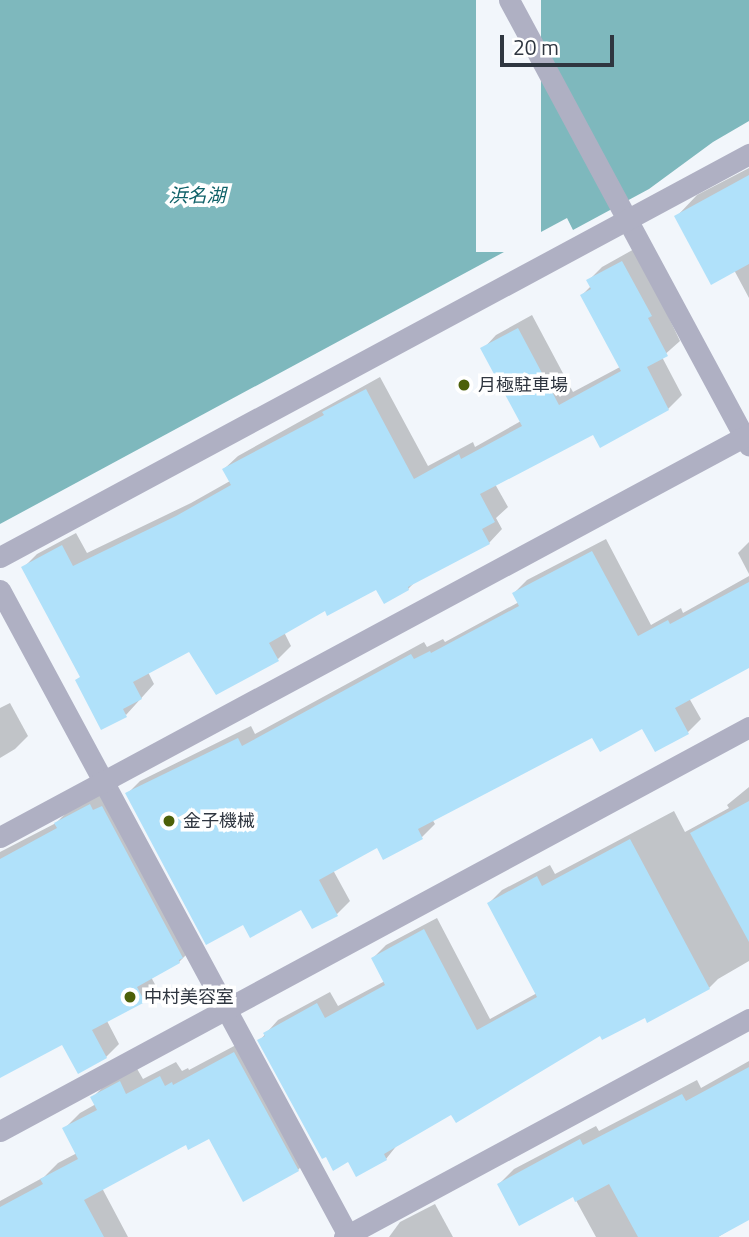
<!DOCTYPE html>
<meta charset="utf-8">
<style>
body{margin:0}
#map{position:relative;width:749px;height:1237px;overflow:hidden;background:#f2f6fb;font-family:"Titillium Web","Noto Sans JP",sans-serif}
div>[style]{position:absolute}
.water>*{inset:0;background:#7eb8bd}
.pier>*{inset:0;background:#f2f6fb;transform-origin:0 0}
.shadow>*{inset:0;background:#0003}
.building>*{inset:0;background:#b0e1fa}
.minor>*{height:21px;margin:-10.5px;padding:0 10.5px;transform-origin:10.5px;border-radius:10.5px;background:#afb0c3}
.dots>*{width:19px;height:19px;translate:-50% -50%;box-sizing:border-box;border:4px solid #fff;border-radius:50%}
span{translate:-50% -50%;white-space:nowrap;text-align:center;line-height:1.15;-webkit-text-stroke:7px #fff;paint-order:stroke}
.poi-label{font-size:18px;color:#2f3640}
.left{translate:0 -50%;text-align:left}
.water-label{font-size:19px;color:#0f6168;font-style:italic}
.scale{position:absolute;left:500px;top:35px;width:114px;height:32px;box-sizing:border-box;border:4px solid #2f3640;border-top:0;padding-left:9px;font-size:21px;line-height:24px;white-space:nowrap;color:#2f3640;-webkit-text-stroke:5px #fff;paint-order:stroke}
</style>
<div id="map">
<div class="water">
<i style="clip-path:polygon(0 0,749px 0,749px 121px,713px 142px,649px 189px,573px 230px,567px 218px,0 524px)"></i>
</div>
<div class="pier">
<i style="left:476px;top:0;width:65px;height:252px"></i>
</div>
<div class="shadow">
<i style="clip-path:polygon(749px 168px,749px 298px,734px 270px,677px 216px,697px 195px)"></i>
<i style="clip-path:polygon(636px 248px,680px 341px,662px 357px,682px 395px,668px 409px,593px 432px,495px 484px,508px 507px,496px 518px,502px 529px,489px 543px,415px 582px,408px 589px,377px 588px,326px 609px,284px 632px,291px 646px,278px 659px,189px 649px,148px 672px,154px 684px,126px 715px,82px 676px,24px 567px,37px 554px,76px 533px,87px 553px,191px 503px,230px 481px,224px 469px,238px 456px,380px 377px,428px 466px,473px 442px,475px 447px,521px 421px,483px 349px,496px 335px,532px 315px,573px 392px,620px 367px,582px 295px,591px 286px,588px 281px,602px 267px)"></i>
<i style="clip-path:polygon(606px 539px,651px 625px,681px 608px,683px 613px,749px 576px,749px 665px,689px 698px,701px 719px,688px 732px,643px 727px,593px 735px,432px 819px,435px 824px,422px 837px,378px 846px,333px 870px,350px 901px,337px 914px,302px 907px,244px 923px,127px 794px,140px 781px,251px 726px,255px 734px,424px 642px,427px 647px,443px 639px,445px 642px,519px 602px,514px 593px,527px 580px)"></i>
<i style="clip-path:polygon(749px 542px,749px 574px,738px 553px)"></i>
<i style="clip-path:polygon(10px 703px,28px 736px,15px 749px,0 758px,0 708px)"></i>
<i style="clip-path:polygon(749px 787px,749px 961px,718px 979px,709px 988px,600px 1033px,452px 1113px,398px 1144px,386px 1159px,349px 1160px,260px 1040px,278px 1020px,330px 992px,338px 1006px,385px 981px,373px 958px,386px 945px,437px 918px,490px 1019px,537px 993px,489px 903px,502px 890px,550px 865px,555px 874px,674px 811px,685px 832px,729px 808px,727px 805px)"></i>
<i style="clip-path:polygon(103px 792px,192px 949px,179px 962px,151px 977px,157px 988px,144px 1001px,107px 1021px,119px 1044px,106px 1057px,63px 1042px,0 1076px,0 852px,56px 823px,69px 810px)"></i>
<i style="clip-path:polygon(251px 1037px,313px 1154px,298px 1170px,210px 1137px,186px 1142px,102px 1188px,128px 1237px,0 1237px,0 1201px,44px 1177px,58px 1163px,77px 1153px,64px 1129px,80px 1113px,96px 1104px,93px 1097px,108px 1082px,136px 1067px,143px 1079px,176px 1062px,182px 1071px,188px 1068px,189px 1070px)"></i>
<i style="clip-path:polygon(749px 1061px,749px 1218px,718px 1237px,596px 1237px,573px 1195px,499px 1184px,514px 1169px,596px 1126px,599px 1131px,697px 1080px,701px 1088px)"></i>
<i style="clip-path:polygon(435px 1204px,453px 1237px,389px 1237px,400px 1222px)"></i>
</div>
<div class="building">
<i style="clip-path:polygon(749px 175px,749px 264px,711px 285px,674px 216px)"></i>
<i style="clip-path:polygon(622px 261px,652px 316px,648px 318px,668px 356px,647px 367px,669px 410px,600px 448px,593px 435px,480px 494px,495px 522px,482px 529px,490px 544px,408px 587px,409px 590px,384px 604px,376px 590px,327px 616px,325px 611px,269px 643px,279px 661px,216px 695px,189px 652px,133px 682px,142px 699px,123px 709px,127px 717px,101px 730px,75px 680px,80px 677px,21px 567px,62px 545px,73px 566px,176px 516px,231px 485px,222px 469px,324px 415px,322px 412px,366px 389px,414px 479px,459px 454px,461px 459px,522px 426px,480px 348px,518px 328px,559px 405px,621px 371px,580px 295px,591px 289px,586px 280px)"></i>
<i style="clip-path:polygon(592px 551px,638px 636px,668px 620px,670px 624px,749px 582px,749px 668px,675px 708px,689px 734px,655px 752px,642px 729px,600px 752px,592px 738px,418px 829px,423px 839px,383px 860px,377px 848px,319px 880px,338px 916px,312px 929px,301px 910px,250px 938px,243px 925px,206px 945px,125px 793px,238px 738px,242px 746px,411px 654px,414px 659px,430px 651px,431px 653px,519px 606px,512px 593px)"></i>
<i style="clip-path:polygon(749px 801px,749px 942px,690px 833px)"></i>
<i style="clip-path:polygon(90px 804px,93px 810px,102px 806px,183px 958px,179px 960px,180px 963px,137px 987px,145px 1002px,92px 1030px,107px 1058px,78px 1074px,62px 1045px,0 1078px,0 859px,57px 828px,54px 823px)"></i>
<i style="clip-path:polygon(630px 839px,710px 989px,647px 1023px,645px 1018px,602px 1040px,600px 1036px,456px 1123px,451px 1115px,384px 1154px,387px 1160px,356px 1177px,348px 1162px,333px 1171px,326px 1157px,322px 1159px,257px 1040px,265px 1036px,263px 1033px,317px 1003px,325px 1018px,385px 985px,371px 958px,424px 929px,477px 1030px,537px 997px,487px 903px,537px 876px,542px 886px)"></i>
<i style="clip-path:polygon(234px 1052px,299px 1171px,243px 1202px,209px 1139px,188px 1150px,186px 1145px,84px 1200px,104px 1237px,0 1237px,0 1207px,43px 1184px,40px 1179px,78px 1159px,62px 1128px,97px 1110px,90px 1097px,120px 1081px,126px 1094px,160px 1076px,165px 1086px,172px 1082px,173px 1085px)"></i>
<i style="clip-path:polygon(749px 1067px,749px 1220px,718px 1237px,638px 1237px,609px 1184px,575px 1202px,573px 1197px,519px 1226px,497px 1184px,580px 1139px,583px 1145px,682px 1094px,686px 1101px)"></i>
</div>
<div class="minor">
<i style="left:509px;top:0;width:506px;rotate:61.71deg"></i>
<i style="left:0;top:557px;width:851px;rotate:-28.28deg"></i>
<i style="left:0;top:590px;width:735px;rotate:61.66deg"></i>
<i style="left:0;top:837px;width:851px;rotate:-28.28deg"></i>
<i style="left:0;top:1131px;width:851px;rotate:-28.34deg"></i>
<i style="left:344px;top:1237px;width:460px;rotate:-28.3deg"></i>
</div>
<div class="dots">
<i style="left:464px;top:385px;background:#4c6009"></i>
<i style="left:169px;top:821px;background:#4c6009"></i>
<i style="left:130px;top:997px;background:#4c6009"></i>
</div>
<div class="poi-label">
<span class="left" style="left:478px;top:385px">月極駐車場</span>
<span class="left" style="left:183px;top:821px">金子機械</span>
<span class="left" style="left:144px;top:997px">中村美容室</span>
</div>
<div class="water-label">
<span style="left:197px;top:195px">浜名湖</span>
</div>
<div class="scale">20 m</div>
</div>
